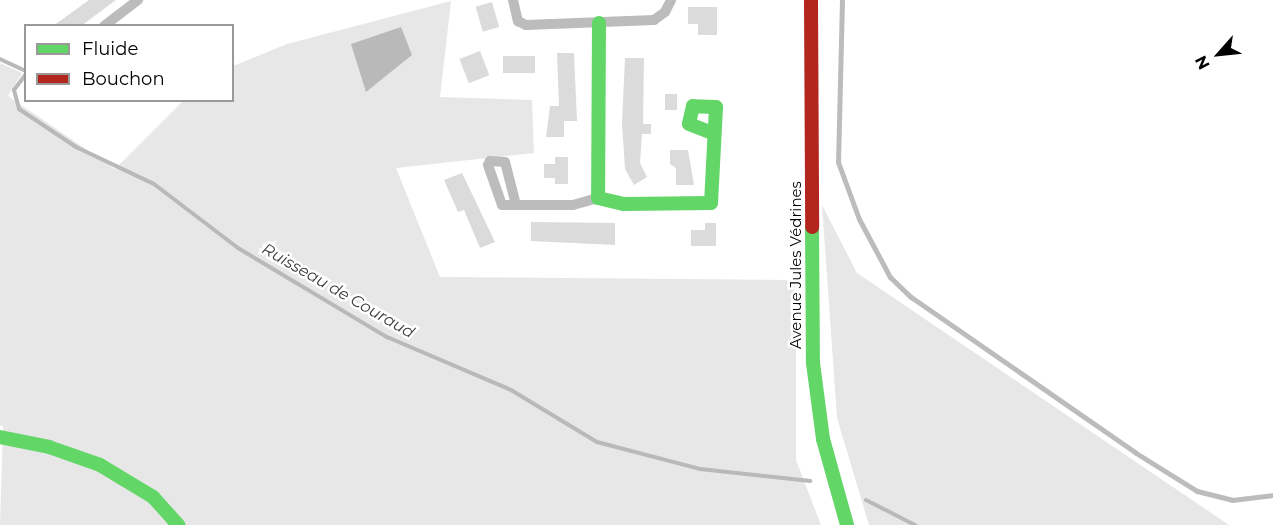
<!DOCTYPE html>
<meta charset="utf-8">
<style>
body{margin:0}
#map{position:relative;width:1273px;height:525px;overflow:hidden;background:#fff;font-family:Montserrat,sans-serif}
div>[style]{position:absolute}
.green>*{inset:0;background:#e7e7e7}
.water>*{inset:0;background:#b9b9b9}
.stream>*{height:4px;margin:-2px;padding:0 2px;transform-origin:2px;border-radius:2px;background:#b9b9b9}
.building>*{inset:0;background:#dbdbdb;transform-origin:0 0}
.lane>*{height:5px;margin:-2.5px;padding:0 2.5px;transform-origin:2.5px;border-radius:2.5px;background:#bcbcbc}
.street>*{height:10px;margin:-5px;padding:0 5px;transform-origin:5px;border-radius:5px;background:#bcbcbc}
.fast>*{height:14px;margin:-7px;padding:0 7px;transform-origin:7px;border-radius:7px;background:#63d668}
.jam>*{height:14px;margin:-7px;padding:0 7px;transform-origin:7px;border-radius:7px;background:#b3261e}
span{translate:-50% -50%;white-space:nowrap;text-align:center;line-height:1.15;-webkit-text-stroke:5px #fff;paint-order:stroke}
.street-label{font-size:15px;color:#000}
.water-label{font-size:16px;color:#3c3c3c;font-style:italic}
.legend{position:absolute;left:24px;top:24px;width:210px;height:78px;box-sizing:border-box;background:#fff;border:2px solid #999;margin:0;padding:8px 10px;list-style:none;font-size:18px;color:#000}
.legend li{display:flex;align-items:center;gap:12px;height:30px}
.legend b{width:30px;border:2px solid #999}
.north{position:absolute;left:1189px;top:24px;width:60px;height:60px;-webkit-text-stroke:4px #fff;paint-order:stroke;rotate:243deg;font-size:16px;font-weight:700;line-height:24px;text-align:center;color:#000}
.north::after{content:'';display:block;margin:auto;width:21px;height:27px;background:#000;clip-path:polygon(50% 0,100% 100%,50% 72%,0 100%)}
</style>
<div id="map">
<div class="green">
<i style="clip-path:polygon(451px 1px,440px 97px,532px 100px,534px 153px,396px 168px,440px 277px,796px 280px,796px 460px,821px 525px,0 525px,3px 426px,0 425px,0 63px,22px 73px,8px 96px,115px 169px,183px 101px,232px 100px,233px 66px,287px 44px)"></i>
<i style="clip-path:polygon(822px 205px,857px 273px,1229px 525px,869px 525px,837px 418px)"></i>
</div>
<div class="water">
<i style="clip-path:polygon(401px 27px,412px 55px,366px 92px,351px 44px)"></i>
</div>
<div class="stream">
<i style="left:0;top:59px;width:29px;rotate:25deg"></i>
<i style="left:26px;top:74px;width:20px;rotate:127deg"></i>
<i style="left:14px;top:90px;width:20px;rotate:75deg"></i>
<i style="left:19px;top:109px;width:69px;rotate:33.7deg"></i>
<i style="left:76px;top:147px;width:86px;rotate:25.4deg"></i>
<i style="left:154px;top:184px;width:106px;rotate:37.3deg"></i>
<i style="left:238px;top:248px;width:174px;rotate:30.9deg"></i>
<i style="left:387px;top:337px;width:135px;rotate:23.1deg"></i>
<i style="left:511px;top:390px;width:100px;rotate:31.2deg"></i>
<i style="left:597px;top:442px;width:106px;rotate:14.7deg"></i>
<i style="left:700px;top:469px;width:111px;rotate:6.2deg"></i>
<i style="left:866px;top:500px;width:55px;rotate:27deg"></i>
</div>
<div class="building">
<i style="clip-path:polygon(89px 0,116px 0,81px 26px,53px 26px)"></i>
<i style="left:492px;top:2px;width:26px;height:17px;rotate:74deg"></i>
<i style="clip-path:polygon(688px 7px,717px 7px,717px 35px,698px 35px,698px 24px,688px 24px)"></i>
<i style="left:480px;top:51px;width:26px;height:22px;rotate:69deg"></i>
<i style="clip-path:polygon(557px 53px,574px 53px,577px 121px,564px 121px,564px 137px,546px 137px,550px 106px,559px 106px)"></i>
<i style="left:503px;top:56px;width:32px;height:17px"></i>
<i style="clip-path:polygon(625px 58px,644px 58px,643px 124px,651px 124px,651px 134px,642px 134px,640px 163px,647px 177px,634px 185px,625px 169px,622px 123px)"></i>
<i style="left:677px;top:94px;width:16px;height:12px;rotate:90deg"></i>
<i style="clip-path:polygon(670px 150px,688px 150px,694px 185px,676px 185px,676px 168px,670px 164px)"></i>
<i style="clip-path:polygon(555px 157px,568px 157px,568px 184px,555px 184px,555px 178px,544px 178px,544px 164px,555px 164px)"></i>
<i style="clip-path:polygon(462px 173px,495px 242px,480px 248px,464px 210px,458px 212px,444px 180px)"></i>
<i style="clip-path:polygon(531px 222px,615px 223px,615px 245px,531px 241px)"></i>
<i style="clip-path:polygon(705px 223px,716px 223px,716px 246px,691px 246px,691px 230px,705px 230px)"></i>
</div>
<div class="lane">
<i style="left:842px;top:0;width:162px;rotate:91.4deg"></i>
<i style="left:838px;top:162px;width:61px;rotate:69.8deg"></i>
<i style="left:859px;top:219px;width:66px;rotate:61.9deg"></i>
<i style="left:890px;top:277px;width:29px;rotate:44deg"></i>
<i style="left:911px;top:297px;width:274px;rotate:34.7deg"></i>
<i style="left:1136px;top:453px;width:72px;rotate:31.9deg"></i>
<i style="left:1197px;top:491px;width:36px;rotate:14deg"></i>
<i style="left:1232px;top:500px;width:41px;rotate:-7deg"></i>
</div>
<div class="street">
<i style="left:513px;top:0;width:22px;rotate:77deg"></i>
<i style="left:518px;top:21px;width:9px;rotate:27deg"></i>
<i style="left:526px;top:25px;width:128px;rotate:-2.2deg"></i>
<i style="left:654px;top:20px;width:14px;rotate:-36deg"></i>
<i style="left:665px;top:12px;width:13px;rotate:-63deg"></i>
<i style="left:104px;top:26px;width:43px;rotate:-37.4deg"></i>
<i style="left:516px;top:205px;width:44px;rotate:-104.3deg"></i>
<i style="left:505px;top:162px;width:15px;rotate:-176deg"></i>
<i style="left:490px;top:161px;width:4px;rotate:117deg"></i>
<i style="left:488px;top:165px;width:42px;rotate:70.7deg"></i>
<i style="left:502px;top:205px;width:71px"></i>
<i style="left:573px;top:205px;width:26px;rotate:-16deg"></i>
</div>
<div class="fast">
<i style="left:599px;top:23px;width:175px;rotate:90.3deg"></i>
<i style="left:598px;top:198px;width:27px;rotate:13deg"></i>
<i style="left:624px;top:204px;width:87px;rotate:-0.7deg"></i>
<i style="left:711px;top:203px;width:96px;rotate:-87deg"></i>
<i style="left:716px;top:107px;width:23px;rotate:-178deg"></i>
<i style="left:693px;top:106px;width:18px;rotate:103deg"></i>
<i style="left:689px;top:124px;width:25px;rotate:21deg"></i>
<i style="left:812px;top:227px;width:136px;rotate:89.6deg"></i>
<i style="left:813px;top:363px;width:77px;rotate:82.5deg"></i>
<i style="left:823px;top:439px;width:89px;rotate:74.4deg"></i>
<i style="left:0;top:437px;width:50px;rotate:11.5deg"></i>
<i style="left:49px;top:447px;width:54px;rotate:19.4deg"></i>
<i style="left:100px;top:465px;width:62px;rotate:31.1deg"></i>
<i style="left:153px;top:497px;width:38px;rotate:48deg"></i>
</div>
<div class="jam">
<i style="left:811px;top:0;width:227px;rotate:89.7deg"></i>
</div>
<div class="street-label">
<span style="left:796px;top:265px;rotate:-90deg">Avenue Jules Védrines</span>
</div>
<div class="water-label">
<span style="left:338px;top:291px;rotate:30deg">Ruisseau de Couraud</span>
</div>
<ul class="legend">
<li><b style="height:8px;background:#63d668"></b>Fluide</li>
<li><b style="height:8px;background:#b3261e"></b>Bouchon</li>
</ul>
<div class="north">N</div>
</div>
